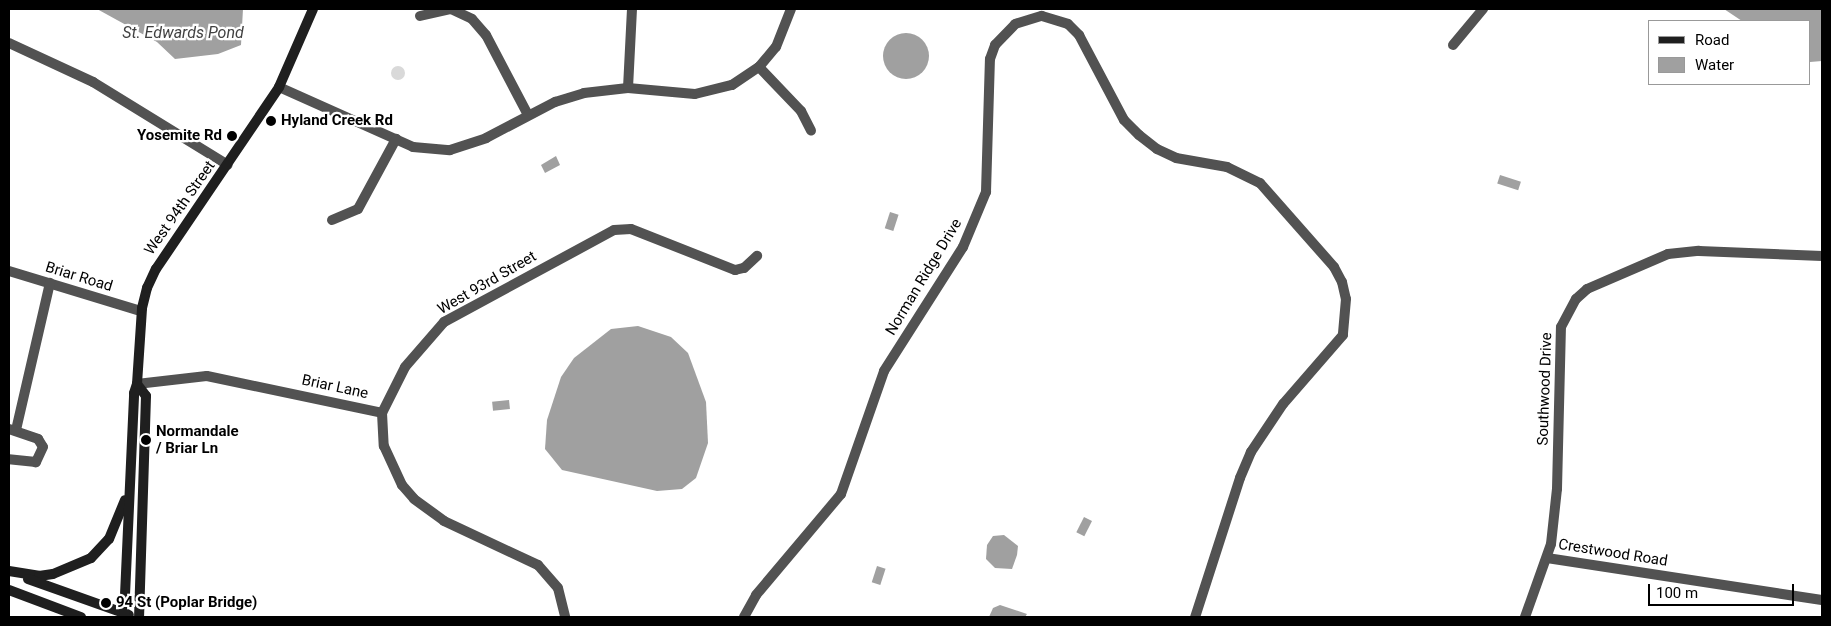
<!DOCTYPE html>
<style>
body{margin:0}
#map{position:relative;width:1831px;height:626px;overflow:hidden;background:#fff;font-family:Roboto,sans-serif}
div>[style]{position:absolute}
.green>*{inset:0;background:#d9d9d9}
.round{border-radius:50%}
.water>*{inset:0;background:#a0a0a0;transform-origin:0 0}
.street>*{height:10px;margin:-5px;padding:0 5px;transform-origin:5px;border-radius:5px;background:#525252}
.secondary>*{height:10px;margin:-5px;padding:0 5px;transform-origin:5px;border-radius:5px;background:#1f1f1f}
.dots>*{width:14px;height:14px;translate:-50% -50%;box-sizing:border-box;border:2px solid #fff;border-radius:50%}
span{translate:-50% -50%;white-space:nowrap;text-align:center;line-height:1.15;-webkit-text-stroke:4.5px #fff;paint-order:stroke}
.poi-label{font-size:15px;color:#000;font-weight:700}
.left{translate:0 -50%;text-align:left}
.right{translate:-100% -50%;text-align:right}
.street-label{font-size:15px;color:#000}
.water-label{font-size:16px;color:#414141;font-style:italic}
.frame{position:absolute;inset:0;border:10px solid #000;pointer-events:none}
.legend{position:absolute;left:1648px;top:20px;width:162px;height:65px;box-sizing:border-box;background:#fff;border:1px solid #999;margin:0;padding:6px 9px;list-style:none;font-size:15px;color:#000}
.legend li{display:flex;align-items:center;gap:10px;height:25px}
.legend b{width:25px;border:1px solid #999}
.scale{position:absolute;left:1648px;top:584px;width:146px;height:22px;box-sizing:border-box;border:2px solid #000;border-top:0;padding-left:6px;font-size:15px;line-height:18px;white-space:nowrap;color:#000;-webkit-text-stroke:4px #fff;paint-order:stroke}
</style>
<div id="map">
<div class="green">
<i class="round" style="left:391px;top:66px;width:14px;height:14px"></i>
</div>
<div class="water">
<i style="clip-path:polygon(97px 9px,243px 9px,241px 45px,218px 54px,175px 59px,157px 42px)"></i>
<i style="clip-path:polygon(1724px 9px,1822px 9px,1822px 61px,1810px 62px,1810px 21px,1742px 21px)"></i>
<i class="round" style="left:883px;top:33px;width:46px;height:46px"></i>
<i style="clip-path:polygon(556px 156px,560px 165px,545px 173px,541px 165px)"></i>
<i style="left:1500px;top:175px;width:22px;height:9px;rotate:18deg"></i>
<i style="left:890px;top:212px;width:9px;height:17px;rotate:18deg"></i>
<i style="clip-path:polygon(638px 326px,671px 337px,688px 353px,706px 402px,708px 443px,696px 478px,682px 489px,657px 491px,562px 470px,545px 449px,547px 420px,561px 377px,574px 358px,611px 329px)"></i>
<i style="left:509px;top:400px;width:9px;height:17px;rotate:84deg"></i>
<i style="left:1084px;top:517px;width:9px;height:17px;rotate:27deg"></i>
<i style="clip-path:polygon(1004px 535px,1018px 546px,1017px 555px,1012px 569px,995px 568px,986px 559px,987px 545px,993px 536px)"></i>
<i style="left:877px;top:566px;width:9px;height:17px;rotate:18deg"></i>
<i style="clip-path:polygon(1000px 605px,1027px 614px,1025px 617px,989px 617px,993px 608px)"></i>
</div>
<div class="street">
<i style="left:420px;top:16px;width:32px;rotate:-13deg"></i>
<i style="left:451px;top:9px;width:23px;rotate:25deg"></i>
<i style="left:472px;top:19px;width:21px;rotate:49deg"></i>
<i style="left:486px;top:35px;width:90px;rotate:62.3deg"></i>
<i style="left:9px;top:43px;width:93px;rotate:24.9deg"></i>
<i style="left:93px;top:82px;width:158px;rotate:31.6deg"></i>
<i style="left:1453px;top:45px;width:47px;rotate:-50.2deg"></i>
<i style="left:759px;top:67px;width:61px;rotate:46.3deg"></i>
<i style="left:801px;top:111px;width:22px;rotate:63deg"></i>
<i style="left:279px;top:87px;width:147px;rotate:24.1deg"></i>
<i style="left:413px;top:147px;width:37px;rotate:5deg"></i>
<i style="left:450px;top:150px;width:38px;rotate:-18deg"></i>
<i style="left:486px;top:138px;width:78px;rotate:-27.6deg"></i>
<i style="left:555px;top:102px;width:30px;rotate:-17deg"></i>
<i style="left:584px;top:93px;width:44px;rotate:-6.5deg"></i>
<i style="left:628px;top:88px;width:67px;rotate:5.1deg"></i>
<i style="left:695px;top:94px;width:38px;rotate:-14deg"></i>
<i style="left:732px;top:85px;width:32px;rotate:-34deg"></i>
<i style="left:759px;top:67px;width:26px;rotate:-50deg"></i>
<i style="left:776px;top:47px;width:41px;rotate:-68.5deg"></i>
<i style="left:628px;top:88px;width:79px;rotate:-87.1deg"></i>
<i style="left:332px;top:220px;width:28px;rotate:-23deg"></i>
<i style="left:358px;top:209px;width:80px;rotate:-61.5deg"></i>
<i style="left:9px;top:271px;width:138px;rotate:16.9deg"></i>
<i style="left:137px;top:384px;width:70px;rotate:-6.5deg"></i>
<i style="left:207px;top:376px;width:179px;rotate:11.9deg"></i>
<i style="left:382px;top:413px;width:33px;rotate:87deg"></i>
<i style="left:384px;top:446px;width:43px;rotate:65.2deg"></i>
<i style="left:402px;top:485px;width:18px;rotate:49deg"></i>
<i style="left:414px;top:499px;width:37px;rotate:36deg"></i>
<i style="left:444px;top:521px;width:104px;rotate:25.1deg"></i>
<i style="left:538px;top:565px;width:30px;rotate:49deg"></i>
<i style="left:558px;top:588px;width:30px;rotate:76deg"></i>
<i style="left:382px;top:413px;width:51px;rotate:-63.4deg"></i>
<i style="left:405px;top:367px;width:60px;rotate:-49.1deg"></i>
<i style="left:444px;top:322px;width:193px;rotate:-28.4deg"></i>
<i style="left:614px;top:230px;width:17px;rotate:-3deg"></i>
<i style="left:631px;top:229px;width:112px;rotate:21.5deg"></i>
<i style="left:735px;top:270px;width:9px;rotate:-13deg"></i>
<i style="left:744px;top:268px;width:18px;rotate:-43deg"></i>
<i style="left:9px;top:429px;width:31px;rotate:19deg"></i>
<i style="left:38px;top:439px;width:9px;rotate:58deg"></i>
<i style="left:43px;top:447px;width:17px;rotate:115deg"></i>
<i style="left:36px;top:462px;width:27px;rotate:-174deg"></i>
<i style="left:16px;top:430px;width:151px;rotate:-77deg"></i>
<i style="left:1547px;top:558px;width:278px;rotate:8.7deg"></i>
<i style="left:744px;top:617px;width:25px;rotate:-61deg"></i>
<i style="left:756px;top:595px;width:132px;rotate:-49.9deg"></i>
<i style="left:841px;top:494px;width:130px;rotate:-70.7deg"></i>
<i style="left:884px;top:371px;width:147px;rotate:-57.5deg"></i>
<i style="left:963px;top:247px;width:60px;rotate:-67.3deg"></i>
<i style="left:986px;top:192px;width:133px;rotate:-88.3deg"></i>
<i style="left:990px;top:59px;width:15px;rotate:-70deg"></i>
<i style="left:995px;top:45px;width:29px;rotate:-46deg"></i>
<i style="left:1015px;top:24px;width:28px;rotate:-17deg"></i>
<i style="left:1042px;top:16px;width:27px;rotate:17deg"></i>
<i style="left:1068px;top:24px;width:16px;rotate:45deg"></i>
<i style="left:1079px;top:35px;width:96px;rotate:62.1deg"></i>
<i style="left:1124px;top:120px;width:21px;rotate:45deg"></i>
<i style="left:1139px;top:135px;width:23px;rotate:38deg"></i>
<i style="left:1157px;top:149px;width:21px;rotate:25deg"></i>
<i style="left:1176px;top:158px;width:52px;rotate:10deg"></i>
<i style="left:1227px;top:167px;width:37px;rotate:26deg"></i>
<i style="left:1260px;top:183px;width:112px;rotate:48.6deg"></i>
<i style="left:1334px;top:267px;width:17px;rotate:62deg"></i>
<i style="left:1342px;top:282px;width:17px;rotate:77deg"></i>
<i style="left:1346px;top:299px;width:36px;rotate:95deg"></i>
<i style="left:1343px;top:335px;width:91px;rotate:131deg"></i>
<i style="left:1283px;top:404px;width:58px;rotate:123.7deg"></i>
<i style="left:1251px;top:452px;width:28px;rotate:113deg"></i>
<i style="left:1240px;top:478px;width:146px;rotate:107.9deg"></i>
<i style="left:1525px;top:617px;width:77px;rotate:-70.4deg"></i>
<i style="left:1551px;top:544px;width:55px;rotate:-83.8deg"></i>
<i style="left:1557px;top:489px;width:162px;rotate:-88.6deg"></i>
<i style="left:1561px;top:327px;width:32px;rotate:-62deg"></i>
<i style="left:1576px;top:299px;width:15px;rotate:-42deg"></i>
<i style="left:1587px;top:289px;width:88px;rotate:-23.4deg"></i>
<i style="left:1668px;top:254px;width:31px;rotate:-6deg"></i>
<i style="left:1699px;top:251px;width:123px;rotate:2.3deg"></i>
</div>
<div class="secondary">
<i style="left:137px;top:384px;width:15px;rotate:53deg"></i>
<i style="left:146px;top:396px;width:221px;rotate:91.8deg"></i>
<i style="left:9px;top:571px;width:30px;rotate:9deg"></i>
<i style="left:39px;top:576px;width:14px;rotate:-8deg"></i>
<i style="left:53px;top:574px;width:41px;rotate:-22.8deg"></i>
<i style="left:91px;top:558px;width:26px;rotate:-47deg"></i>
<i style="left:109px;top:539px;width:42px;rotate:-67.7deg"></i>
<i style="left:28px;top:579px;width:107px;rotate:19.6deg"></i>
<i style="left:9px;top:590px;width:77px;rotate:20.6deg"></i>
<i style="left:124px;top:617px;width:224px;rotate:-87.4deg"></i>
<i style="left:134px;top:393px;width:9px;rotate:-72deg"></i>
<i style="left:137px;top:384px;width:76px;rotate:-86.2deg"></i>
<i style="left:142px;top:308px;width:21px;rotate:-76deg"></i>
<i style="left:147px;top:288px;width:21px;rotate:-65deg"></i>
<i style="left:156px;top:269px;width:220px;rotate:-55.9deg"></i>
<i style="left:279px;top:87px;width:85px;rotate:-66.4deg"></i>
</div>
<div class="dots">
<i style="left:271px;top:121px;background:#000"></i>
<i style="left:232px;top:136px;background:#000"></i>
<i style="left:146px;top:440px;background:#000"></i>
<i style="left:106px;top:603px;background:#000"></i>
</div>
<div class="poi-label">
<span class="left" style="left:281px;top:121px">Hyland Creek Rd</span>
<span class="right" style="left:222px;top:136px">Yosemite Rd</span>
<span class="left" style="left:156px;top:440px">Normandale<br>/ Briar Ln</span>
<span class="left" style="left:116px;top:603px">94 St (Poplar Bridge)</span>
</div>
<div class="street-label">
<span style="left:180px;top:208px;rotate:-55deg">West 94th Street</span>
<span style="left:79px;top:277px;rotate:17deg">Briar Road</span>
<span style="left:924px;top:277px;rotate:-59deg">Norman Ridge Drive</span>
<span style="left:487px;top:283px;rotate:-30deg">West 93rd Street</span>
<span style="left:335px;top:387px;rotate:12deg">Briar Lane</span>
<span style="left:1545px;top:389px;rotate:-88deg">Southwood Drive</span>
<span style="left:1613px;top:553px;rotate:9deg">Crestwood Road</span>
</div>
<div class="water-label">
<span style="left:183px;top:33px">St. Edwards Pond</span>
</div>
<div class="frame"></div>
<ul class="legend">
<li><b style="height:6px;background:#1f1f1f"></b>Road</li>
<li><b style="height:14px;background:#a0a0a0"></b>Water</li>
</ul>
<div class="scale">100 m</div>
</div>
